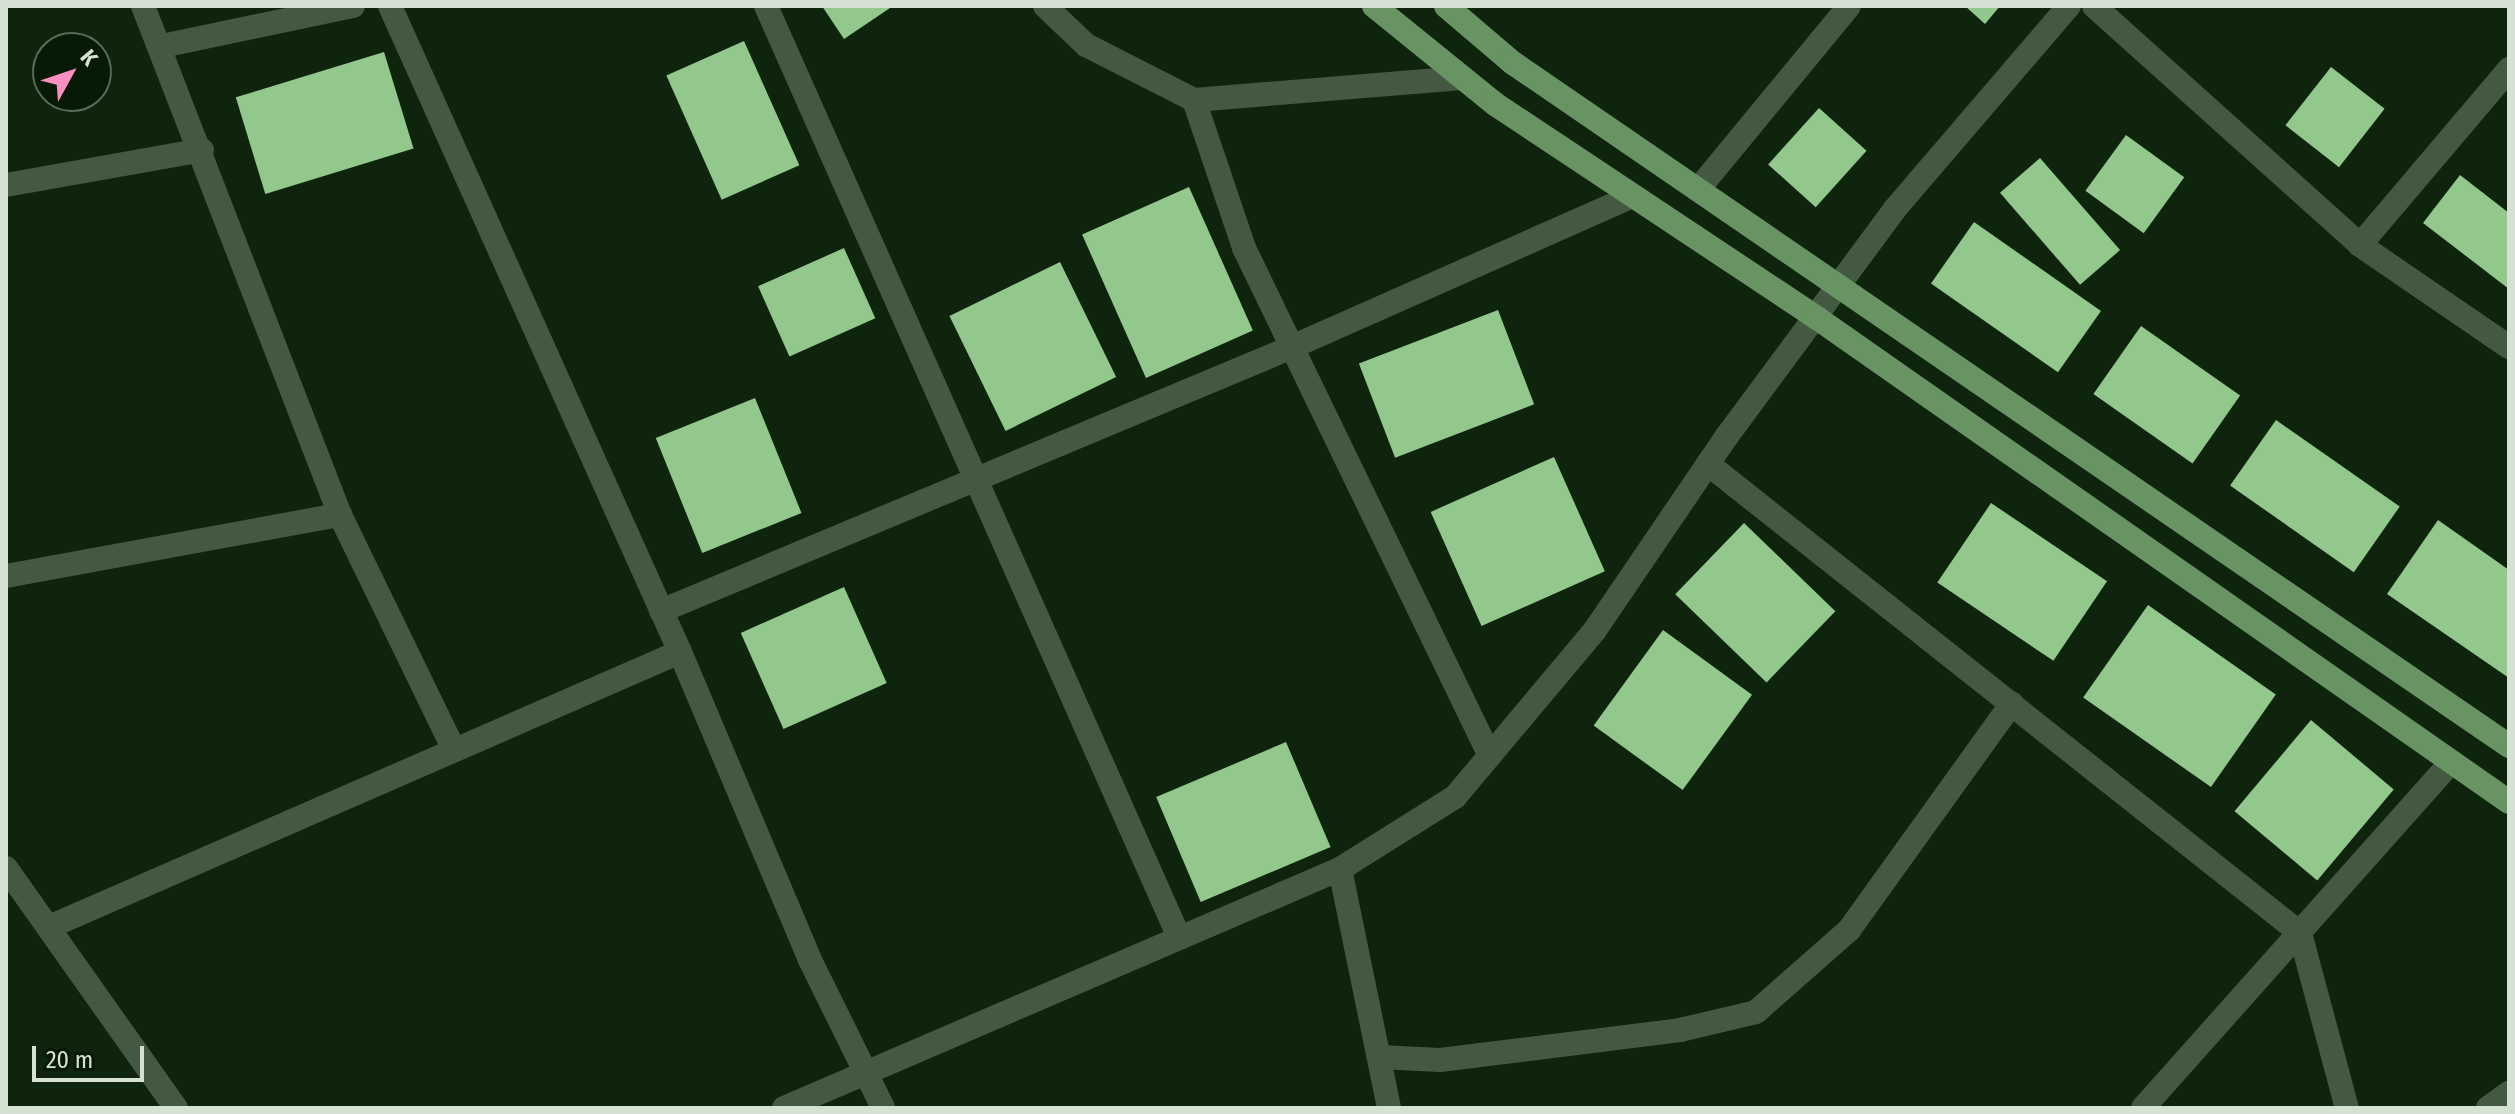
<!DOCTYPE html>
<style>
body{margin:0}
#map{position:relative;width:2515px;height:1114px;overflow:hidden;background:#0f240d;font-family:"Fira Sans Condensed",sans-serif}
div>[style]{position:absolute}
.building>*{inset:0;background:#92c88c;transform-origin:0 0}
.minor>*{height:24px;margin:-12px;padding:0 12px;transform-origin:12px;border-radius:12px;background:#445942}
.major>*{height:24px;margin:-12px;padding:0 12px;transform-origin:12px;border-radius:12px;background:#689363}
span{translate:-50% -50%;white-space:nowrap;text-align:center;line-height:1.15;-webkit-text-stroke:8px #061a05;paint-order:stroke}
.frame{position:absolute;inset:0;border:8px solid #d5e2d3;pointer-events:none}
.north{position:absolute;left:32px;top:32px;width:80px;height:80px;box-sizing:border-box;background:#061a05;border:2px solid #596a57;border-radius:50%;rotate:50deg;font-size:22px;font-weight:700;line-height:32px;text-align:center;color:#d5e2d3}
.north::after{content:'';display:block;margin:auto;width:28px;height:36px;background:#fc8fc1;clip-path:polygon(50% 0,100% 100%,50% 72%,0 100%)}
.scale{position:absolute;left:32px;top:1046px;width:112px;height:36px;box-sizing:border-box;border:4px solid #d5e2d3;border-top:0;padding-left:10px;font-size:24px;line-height:28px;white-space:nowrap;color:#d5e2d3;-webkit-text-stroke:6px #061a05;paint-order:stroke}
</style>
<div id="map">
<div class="building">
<i style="clip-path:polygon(822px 6px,893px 6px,844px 39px)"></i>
<i style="clip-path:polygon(1965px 6px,2000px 6px,1985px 24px)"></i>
<i style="left:744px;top:41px;width:136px;height:85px;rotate:66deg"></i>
<i style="left:384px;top:52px;width:101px;height:155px;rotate:73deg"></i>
<i style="left:2331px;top:67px;width:68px;height:74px;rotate:38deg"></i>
<i style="left:1819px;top:108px;width:64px;height:76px;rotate:42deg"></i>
<i style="left:2126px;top:135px;width:72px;height:69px;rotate:36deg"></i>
<i style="left:2040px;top:158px;width:122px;height:53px;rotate:49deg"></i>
<i style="clip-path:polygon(2460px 175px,2509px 213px,2509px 289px,2423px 223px)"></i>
<i style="left:1189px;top:187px;width:157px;height:117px;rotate:66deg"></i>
<i style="left:1974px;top:222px;width:155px;height:75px;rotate:35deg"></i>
<i style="left:844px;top:248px;width:77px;height:94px;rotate:66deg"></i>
<i style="left:1060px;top:262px;width:128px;height:123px;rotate:64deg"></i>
<i style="left:1498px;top:310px;width:101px;height:149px;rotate:69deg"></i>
<i style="left:2141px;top:326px;width:121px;height:83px;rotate:35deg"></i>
<i style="left:755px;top:398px;width:124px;height:107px;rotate:68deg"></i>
<i style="left:2276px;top:420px;width:151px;height:80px;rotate:35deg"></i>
<i style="left:1554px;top:457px;width:125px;height:135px;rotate:66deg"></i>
<i style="left:1991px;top:503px;width:140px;height:96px;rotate:34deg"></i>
<i style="clip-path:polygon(2438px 520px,2509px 570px,2509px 678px,2387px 594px)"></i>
<i style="left:1744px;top:523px;width:127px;height:99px;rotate:44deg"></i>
<i style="left:844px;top:587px;width:105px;height:113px;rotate:66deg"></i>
<i style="left:2148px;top:605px;width:156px;height:113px;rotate:35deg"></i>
<i style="left:1663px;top:630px;width:110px;height:118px;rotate:36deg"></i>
<i style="left:2311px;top:720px;width:108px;height:119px;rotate:40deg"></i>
<i style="left:1286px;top:742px;width:114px;height:141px;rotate:67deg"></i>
</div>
<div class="minor">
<i style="left:143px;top:6px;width:546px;rotate:68.84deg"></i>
<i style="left:340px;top:515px;width:261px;rotate:64.1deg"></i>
<i style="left:390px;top:6px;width:708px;rotate:65.82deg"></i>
<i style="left:680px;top:652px;width:334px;rotate:67.1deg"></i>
<i style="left:810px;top:960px;width:165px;rotate:63.7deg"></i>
<i style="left:766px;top:6px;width:1018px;rotate:66.08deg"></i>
<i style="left:1045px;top:6px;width:57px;rotate:43.6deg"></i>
<i style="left:1086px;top:45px;width:121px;rotate:27deg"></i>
<i style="left:1194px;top:100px;width:269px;rotate:-4.7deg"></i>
<i style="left:2094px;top:6px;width:358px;rotate:41.9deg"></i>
<i style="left:2360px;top:245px;width:181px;rotate:34.4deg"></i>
<i style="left:162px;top:46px;width:195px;rotate:-11.8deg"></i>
<i style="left:1194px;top:100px;width:156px;rotate:71.3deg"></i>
<i style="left:1244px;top:248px;width:564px;rotate:64.16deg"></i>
<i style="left:6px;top:185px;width:199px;rotate:-10.1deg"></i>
<i style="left:1700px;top:187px;width:234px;rotate:-50.5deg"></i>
<i style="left:2360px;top:245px;width:231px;rotate:-49.7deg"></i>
<i style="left:1708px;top:464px;width:755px;rotate:38.39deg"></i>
<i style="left:2300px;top:933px;width:181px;rotate:75deg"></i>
<i style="left:6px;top:576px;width:340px;rotate:-10.4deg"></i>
<i style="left:661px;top:611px;width:684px;rotate:-22.7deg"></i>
<i style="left:1292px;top:347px;width:373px;rotate:-23.9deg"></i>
<i style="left:6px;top:868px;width:294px;rotate:54.7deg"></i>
<i style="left:1340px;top:869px;width:244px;rotate:78.4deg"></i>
<i style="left:49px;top:927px;width:688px;rotate:-23.55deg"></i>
<i style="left:1379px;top:1057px;width:61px;rotate:2.8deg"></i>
<i style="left:1440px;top:1060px;width:242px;rotate:-7.1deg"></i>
<i style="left:1680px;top:1030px;width:78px;rotate:-13.3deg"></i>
<i style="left:1756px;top:1012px;width:124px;rotate:-41.4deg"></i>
<i style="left:1849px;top:930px;width:279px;rotate:-54.3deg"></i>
<i style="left:784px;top:1108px;width:605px;rotate:-23.26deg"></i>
<i style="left:1340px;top:869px;width:136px;rotate:-32.1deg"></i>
<i style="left:1455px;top:797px;width:218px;rotate:-50deg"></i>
<i style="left:1595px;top:630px;width:235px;rotate:-55.8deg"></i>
<i style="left:1727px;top:436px;width:281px;rotate:-53.5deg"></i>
<i style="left:1894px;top:210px;width:269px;rotate:-49.4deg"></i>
<i style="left:2143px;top:1108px;width:461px;rotate:-48.3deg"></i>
<i style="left:2488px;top:1108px;width:26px;rotate:-36deg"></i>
</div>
<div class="major">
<i style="left:1374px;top:6px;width:156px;rotate:39deg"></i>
<i style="left:1495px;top:104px;width:387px;rotate:33.6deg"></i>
<i style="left:1817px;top:318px;width:844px;rotate:34.97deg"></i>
<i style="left:1446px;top:6px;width:88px;rotate:40.4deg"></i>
<i style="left:1513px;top:63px;width:1208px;rotate:34.44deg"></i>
</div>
<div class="frame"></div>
<div class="north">K</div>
<div class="scale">20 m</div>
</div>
